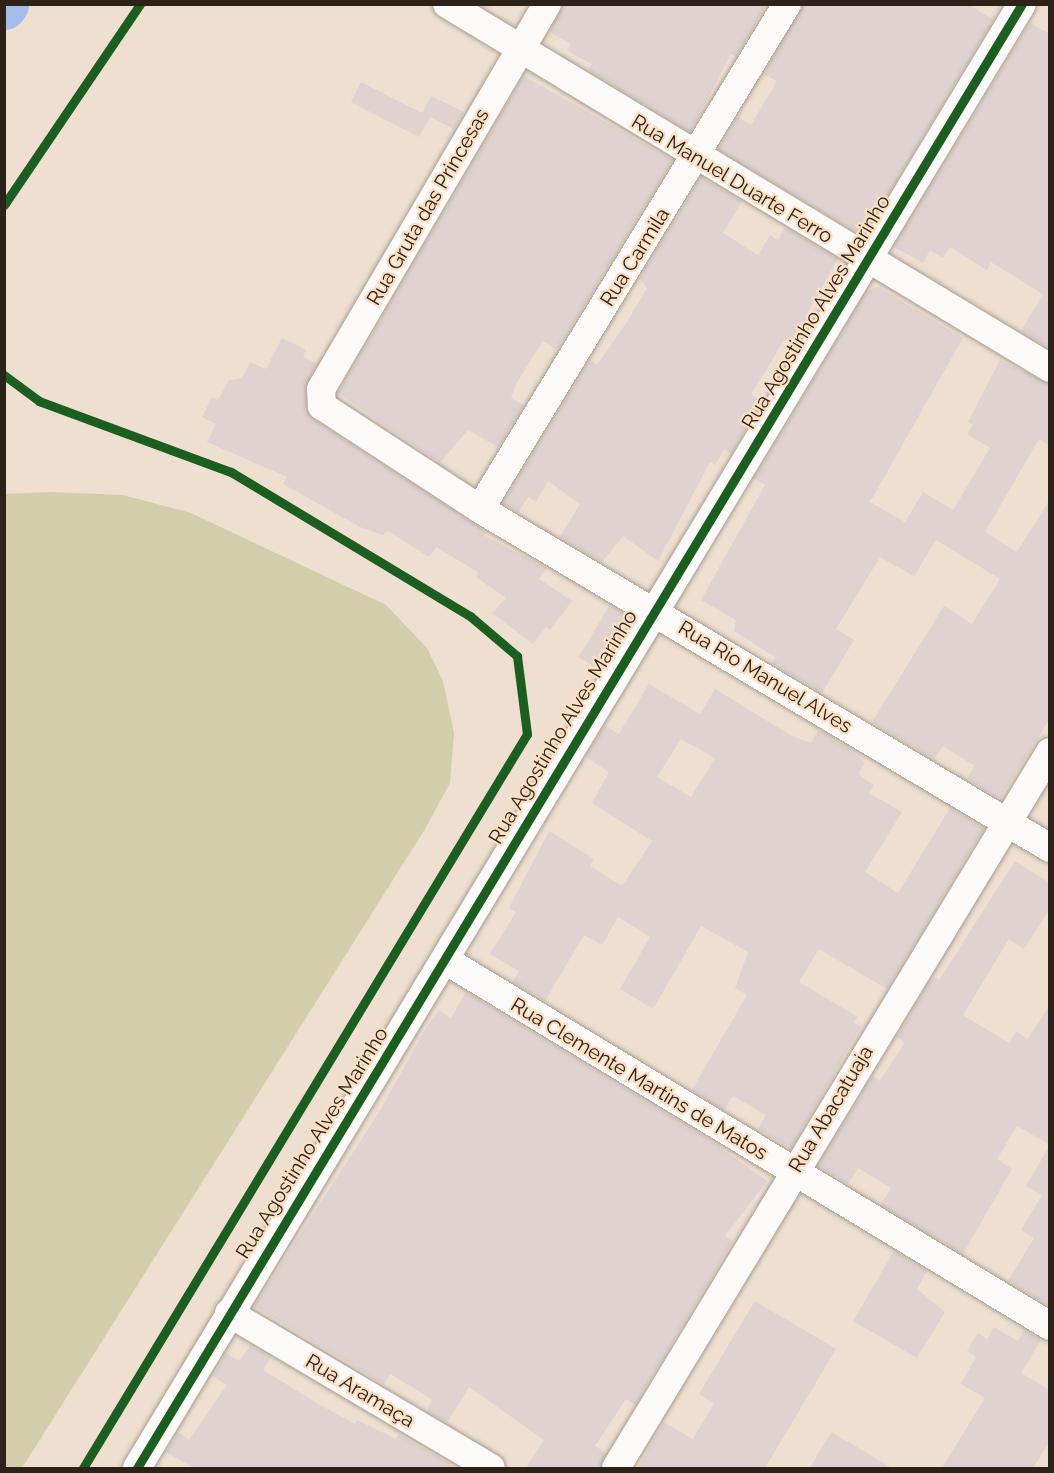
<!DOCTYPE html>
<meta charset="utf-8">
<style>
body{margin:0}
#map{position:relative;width:1054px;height:1473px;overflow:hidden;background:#eedfd0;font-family:Raleway,sans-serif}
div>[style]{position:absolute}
.green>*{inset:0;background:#d2cdaa}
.river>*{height:45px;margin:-22.5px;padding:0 22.5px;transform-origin:22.5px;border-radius:22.5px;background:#a5bdec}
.building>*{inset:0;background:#dfd2d1;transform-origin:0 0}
.roads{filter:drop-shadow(0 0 2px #a79c90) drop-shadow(0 0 2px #a79c90)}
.minor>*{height:28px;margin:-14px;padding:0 14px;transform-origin:14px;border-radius:14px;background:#fcfaf8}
.cycleway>*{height:9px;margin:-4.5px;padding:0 4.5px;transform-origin:4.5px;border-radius:4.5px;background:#1b5e20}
span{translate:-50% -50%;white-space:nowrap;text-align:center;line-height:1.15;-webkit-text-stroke:4.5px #fbdfc3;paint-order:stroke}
.street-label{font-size:20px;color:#2d2218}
.frame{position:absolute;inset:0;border:6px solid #2d2218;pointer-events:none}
</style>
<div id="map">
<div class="green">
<i style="clip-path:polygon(49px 492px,123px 495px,191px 513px,386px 605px,427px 648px,443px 681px,454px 733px,450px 783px,425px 829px,22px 1468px,5px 1468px,4px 494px)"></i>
</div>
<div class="river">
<i style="left:4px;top:7px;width:4px;rotate:-56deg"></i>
</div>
<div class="building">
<i style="clip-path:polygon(563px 4px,767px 4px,736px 57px,731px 54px,690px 132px,588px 70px,591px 64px,567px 50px,570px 44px,550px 32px)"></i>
<i style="clip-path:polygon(803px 4px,968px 4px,993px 20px,863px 236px,718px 149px,738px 117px,751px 125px,777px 81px,764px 74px)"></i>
<i style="clip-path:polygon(1030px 23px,1050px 34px,1050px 348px,1021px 331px,1043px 294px,991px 262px,987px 270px,950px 247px,943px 258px,930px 250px,923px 263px,894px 247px)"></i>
<i style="clip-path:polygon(524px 76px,673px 160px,557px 350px,543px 341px,516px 384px,511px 398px,524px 405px,498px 447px,468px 430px,440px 463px,338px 393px)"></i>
<i style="clip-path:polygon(361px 82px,422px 113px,431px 96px,464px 112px,454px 129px,430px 117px,419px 137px,351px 102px)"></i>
<i style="clip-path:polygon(701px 177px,742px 201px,723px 233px,758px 255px,770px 235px,778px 240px,785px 227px,838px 259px,805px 317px,811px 321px,795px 347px,784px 340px,751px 395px,763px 401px,731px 454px,724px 449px,715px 465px,710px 462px,658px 561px,623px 536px,602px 562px,560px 537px,580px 504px,548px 481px,536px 502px,528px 497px,518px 513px,503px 503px,590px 360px,597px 365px,627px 322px,647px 288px,640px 278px)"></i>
<i style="clip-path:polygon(878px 287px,963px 338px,870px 502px,905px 522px,923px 492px,953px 510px,990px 448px,967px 434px,973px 425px,968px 422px,1000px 360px,1050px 384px,1050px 446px,1039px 439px,985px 532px,1017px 552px,1050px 499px,1050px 718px,1000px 799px,967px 779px,975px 766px,943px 746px,934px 759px,872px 722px,944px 606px,972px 624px,1000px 579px,936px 540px,914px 576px,880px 557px,836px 629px,854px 640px,822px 693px,772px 663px,775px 657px,734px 631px,736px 620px,701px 600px,765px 485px,754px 479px,868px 290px)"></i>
<i style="clip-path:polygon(282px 338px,306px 350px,303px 357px,317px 364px,305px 390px,313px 419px,486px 532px,483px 535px,547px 568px,539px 579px,572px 601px,550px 630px,546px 627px,533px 644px,492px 613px,506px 598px,476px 577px,478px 572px,436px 547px,429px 557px,387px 530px,383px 535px,362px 528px,283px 484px,287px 477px,207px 442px,216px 424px,202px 417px,212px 397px,218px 400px,229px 380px,242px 378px,250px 362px,266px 369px)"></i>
<i style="left:610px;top:605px;width:21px;height:61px;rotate:31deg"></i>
<i style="clip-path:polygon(evenodd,649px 684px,700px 714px,715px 689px,792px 736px,811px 743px,819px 730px,850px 749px,865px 763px,858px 774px,874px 785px,869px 793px,902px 812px,865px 872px,898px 893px,950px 808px,984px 828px,887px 989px,819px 949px,799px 982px,858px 1017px,854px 1022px,861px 1027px,791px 1148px,758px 1129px,766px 1115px,733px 1096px,724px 1110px,692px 1090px,747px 995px,735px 988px,748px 952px,701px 926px,653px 1009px,620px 989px,650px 937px,618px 917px,602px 945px,584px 935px,545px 1001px,513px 982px,519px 971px,490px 954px,516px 912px,509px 908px,549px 831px,594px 859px,590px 866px,622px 886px,652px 841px,592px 803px,609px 772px,586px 757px,605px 726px,619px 734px,649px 684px,681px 739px,715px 758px,691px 797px,657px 777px,681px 739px)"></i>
<i style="clip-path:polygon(1015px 861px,1050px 883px,1050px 909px,1024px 949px,1009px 939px,963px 1015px,1009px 1043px,1016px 1031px,1028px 1039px,1050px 1004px,1050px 1145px,1017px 1126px,997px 1159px,1012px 1169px,963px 1254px,881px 1205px,891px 1188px,858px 1168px,848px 1184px,818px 1166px,873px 1076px,880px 1081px,905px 1042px,897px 1037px,933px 977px,939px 980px)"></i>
<i style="clip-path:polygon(466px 992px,707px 1138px,767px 1181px,725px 1236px,733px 1241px,635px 1405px,626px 1399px,595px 1446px,606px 1453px,600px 1468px,526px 1468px,544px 1440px,469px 1387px,447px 1423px,427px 1411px,432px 1399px,390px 1374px,384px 1384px,254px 1306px,381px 1109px,426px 1028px,439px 1010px,451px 1018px)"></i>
<i style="clip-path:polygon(1050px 1145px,1050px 1306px,1008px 1281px,1034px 1238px,1021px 1230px,1042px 1195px,1026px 1186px)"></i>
<i style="clip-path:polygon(894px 1251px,927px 1271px,917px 1289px,945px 1312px,917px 1358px,853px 1321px)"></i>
<i style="clip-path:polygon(755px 1301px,836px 1349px,765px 1468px,638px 1468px,664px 1422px,693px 1439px,714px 1403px,699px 1394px)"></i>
<i style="clip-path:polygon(994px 1327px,1018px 1341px,1024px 1330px,1041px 1340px,1021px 1373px,1050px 1390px,1050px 1441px,1033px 1468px,942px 1468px,985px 1398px,961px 1384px,976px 1357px,967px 1351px,978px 1333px,987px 1339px)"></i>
<i style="clip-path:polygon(251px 1345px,271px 1357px,263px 1370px,320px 1405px,355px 1424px,357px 1420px,396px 1439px,399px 1434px,457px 1468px,194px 1468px,166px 1452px,178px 1432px,189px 1440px,227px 1385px,213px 1376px,226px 1353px,239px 1361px)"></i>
<i style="clip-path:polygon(831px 1432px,855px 1446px,892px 1468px,810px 1468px)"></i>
</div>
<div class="roads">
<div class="minor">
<i style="left:447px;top:4px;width:704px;rotate:31.12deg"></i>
<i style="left:547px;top:4px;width:446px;rotate:120.4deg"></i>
<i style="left:321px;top:389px;width:17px;rotate:87deg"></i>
<i style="left:322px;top:406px;width:189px;rotate:33.1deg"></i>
<i style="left:480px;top:509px;width:663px;rotate:30.74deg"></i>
<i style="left:480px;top:509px;width:591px;rotate:-58.7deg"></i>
<i style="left:445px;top:960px;width:707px;rotate:31.17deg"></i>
<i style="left:229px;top:1313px;width:304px;rotate:30.6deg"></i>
<i style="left:137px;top:1468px;width:1711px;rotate:-58.85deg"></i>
<i style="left:616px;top:1468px;width:837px;rotate:-58.78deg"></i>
</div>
</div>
<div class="cycleway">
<i style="left:4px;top:205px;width:243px;rotate:-55.9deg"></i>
<i style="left:4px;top:375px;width:44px;rotate:36.6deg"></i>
<i style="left:39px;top:401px;width:205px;rotate:20.3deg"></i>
<i style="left:231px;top:472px;width:279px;rotate:31.1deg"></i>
<i style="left:470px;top:616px;width:62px;rotate:40.4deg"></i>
<i style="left:517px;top:656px;width:79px;rotate:82.7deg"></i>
<i style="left:527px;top:734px;width:858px;rotate:121.17deg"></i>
<i style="left:137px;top:1468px;width:1711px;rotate:-58.85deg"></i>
</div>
<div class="street-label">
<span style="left:732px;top:179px;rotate:31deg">Rua Manuel Duarte Ferro</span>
<span style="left:428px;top:207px;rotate:-60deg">Rua Gruta das Princesas</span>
<span style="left:635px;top:257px;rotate:-58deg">Rua Carmila</span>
<span style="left:816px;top:312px;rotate:-59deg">Rua Agostinho Alves Marinho</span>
<span style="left:765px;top:677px;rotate:31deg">Rua Rio Manuel Alves</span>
<span style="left:563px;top:727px;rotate:-59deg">Rua Agostinho Alves Marinho</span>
<span style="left:639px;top:1079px;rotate:31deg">Rua Clemente Martins de Matos</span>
<span style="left:831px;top:1109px;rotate:-59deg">Rua Abacatuaja</span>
<span style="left:312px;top:1143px;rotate:-58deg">Rua Agostinho Alves Marinho</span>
<span style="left:360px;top:1391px;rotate:31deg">Rua Aramaça</span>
</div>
<div class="frame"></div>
</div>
